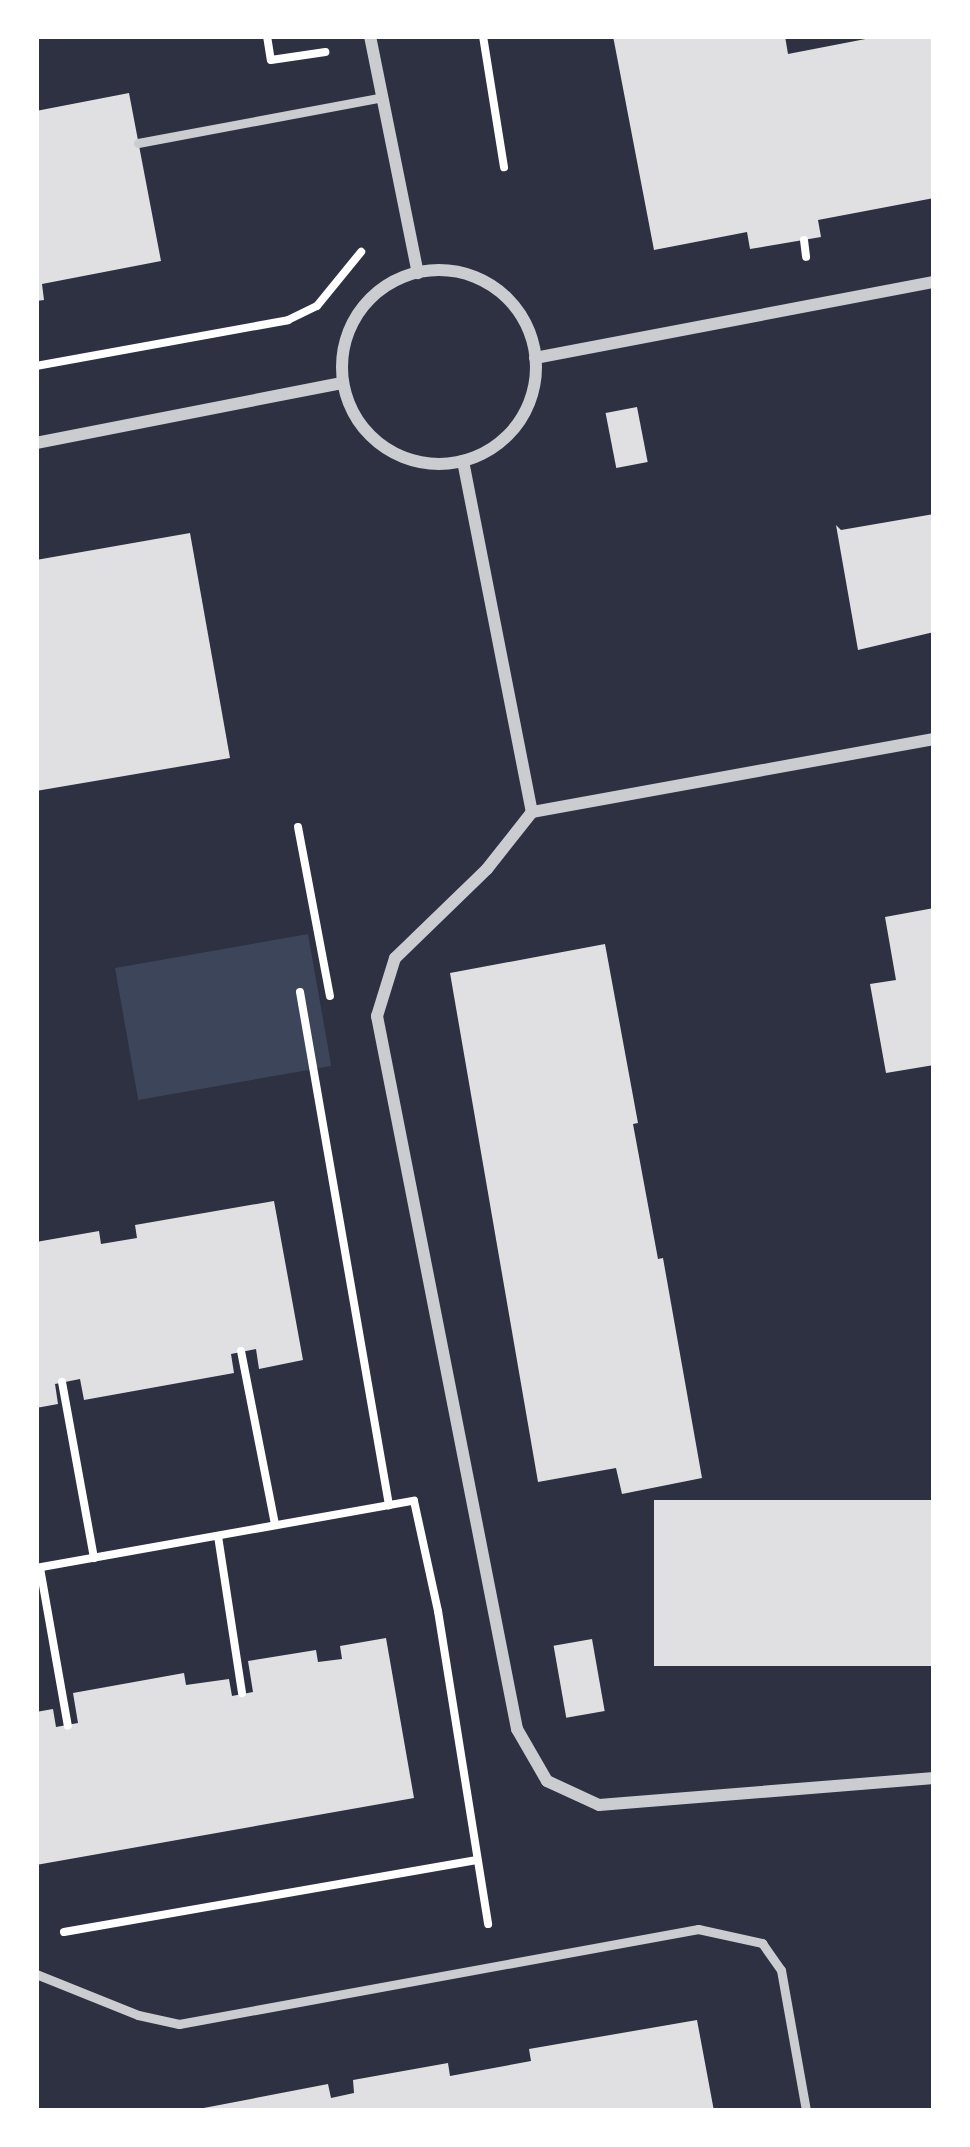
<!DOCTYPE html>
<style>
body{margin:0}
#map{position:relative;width:970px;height:2147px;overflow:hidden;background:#2d3142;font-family:"PT Serif",serif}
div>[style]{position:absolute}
.green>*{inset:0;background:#3c4559;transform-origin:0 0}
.building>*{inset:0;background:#e0e0e3;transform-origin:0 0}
.path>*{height:8px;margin:-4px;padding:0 4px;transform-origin:4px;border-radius:4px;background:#fff}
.service>*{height:9px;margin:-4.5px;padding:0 4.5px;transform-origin:4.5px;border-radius:4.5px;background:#caccd0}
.minor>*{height:12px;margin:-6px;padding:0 6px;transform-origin:6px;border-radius:6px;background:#caccd0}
.minor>.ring{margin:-6px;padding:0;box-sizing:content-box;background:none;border:12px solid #caccd0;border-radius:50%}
span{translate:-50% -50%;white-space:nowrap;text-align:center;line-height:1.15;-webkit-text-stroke:10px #fff;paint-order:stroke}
.frame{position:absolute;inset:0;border:39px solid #fff;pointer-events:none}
</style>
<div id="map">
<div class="green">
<i style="left:308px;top:934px;width:134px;height:196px;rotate:80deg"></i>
</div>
<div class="building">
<i style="clip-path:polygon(613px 36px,785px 36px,788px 54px,881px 36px,934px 36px,934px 198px,818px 220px,821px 237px,750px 249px,747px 232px,654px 250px)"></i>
<i style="clip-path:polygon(129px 93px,161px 261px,42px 284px,44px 300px,36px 301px,36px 111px)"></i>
<i style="left:637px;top:407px;width:56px;height:32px;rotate:79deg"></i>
<i style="clip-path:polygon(934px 514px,934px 632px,858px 650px,836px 525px,841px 530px)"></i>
<i style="clip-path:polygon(190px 533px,230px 758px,36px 791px,36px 560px)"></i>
<i style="clip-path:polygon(934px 908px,934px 1065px,886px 1073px,870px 984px,896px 980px,885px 917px)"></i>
<i style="clip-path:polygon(605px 944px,638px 1123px,633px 1124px,658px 1259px,663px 1258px,702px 1478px,622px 1494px,616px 1468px,538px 1482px,450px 973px)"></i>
<i style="clip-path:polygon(274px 1201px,303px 1360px,259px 1369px,256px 1349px,231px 1354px,234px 1373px,84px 1400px,80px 1379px,55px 1384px,58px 1404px,36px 1408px,36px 1242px,99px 1231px,101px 1244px,137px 1238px,135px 1225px)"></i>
<i style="left:934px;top:1500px;width:166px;height:280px;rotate:90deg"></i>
<i style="clip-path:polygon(386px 1638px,414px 1798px,36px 1865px,36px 1712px,53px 1709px,56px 1727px,78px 1723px,73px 1693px,184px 1673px,186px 1685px,229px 1679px,232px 1696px,253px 1692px,248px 1661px,316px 1650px,318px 1662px,342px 1659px,340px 1646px)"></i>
<i style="left:592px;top:1639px;width:73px;height:39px;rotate:80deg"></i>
<i style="clip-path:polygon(697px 2020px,714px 2111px,188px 2111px,328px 2084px,331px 2098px,354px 2093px,353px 2080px,448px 2063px,450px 2076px,531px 2061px,529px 2049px)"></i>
</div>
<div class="path">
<i style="left:267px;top:36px;width:24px;rotate:81deg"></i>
<i style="left:271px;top:60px;width:55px;rotate:-8.4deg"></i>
<i style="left:483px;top:36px;width:133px;rotate:80.9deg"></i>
<i style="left:804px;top:240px;width:17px;rotate:83deg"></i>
<i style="left:36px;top:366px;width:256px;rotate:-10.3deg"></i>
<i style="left:288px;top:320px;width:32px;rotate:-26deg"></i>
<i style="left:317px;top:306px;width:70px;rotate:-50.8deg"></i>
<i style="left:298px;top:827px;width:172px;rotate:79.3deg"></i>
<i style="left:300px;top:992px;width:521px;rotate:80.16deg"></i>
<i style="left:241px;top:1351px;width:176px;rotate:78.9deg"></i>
<i style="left:62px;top:1382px;width:179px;rotate:79.7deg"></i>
<i style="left:218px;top:1536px;width:159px;rotate:81.3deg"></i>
<i style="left:36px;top:1568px;width:384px;rotate:-10.1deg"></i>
<i style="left:414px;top:1501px;width:113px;rotate:77.7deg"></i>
<i style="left:438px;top:1611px;width:317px;rotate:80.9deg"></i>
<i style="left:40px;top:1568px;width:160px;rotate:80deg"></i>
<i style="left:64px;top:1932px;width:419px;rotate:-9.9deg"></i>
</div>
<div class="service">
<i style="left:138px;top:143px;width:245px;rotate:-10.6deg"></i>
<i style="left:36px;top:1974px;width:110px;rotate:21.9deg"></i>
<i style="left:138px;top:2015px;width:42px;rotate:12.4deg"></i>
<i style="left:179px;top:2024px;width:528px;rotate:-10.37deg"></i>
<i style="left:698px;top:1929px;width:66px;rotate:12.3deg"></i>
<i style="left:762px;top:1943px;width:33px;rotate:55deg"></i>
<i style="left:781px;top:1970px;width:143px;rotate:79.9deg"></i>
</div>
<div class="minor">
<i style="left:370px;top:36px;width:242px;rotate:78.6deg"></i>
<i class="ring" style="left:342px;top:270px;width:182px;height:182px"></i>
<i style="left:535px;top:358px;width:406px;rotate:-10.8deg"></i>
<i style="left:36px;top:443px;width:313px;rotate:-11.1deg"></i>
<i style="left:463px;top:461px;width:358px;rotate:78.9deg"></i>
<i style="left:934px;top:739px;width:409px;rotate:169.7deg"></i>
<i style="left:532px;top:812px;width:73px;rotate:128.3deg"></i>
<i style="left:487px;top:869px;width:128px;rotate:135.9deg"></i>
<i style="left:395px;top:958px;width:61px;rotate:107.2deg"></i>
<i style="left:377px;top:1016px;width:727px;rotate:78.89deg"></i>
<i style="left:517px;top:1729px;width:60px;rotate:60deg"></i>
<i style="left:547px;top:1781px;width:57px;rotate:24.8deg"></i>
<i style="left:599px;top:1805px;width:336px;rotate:-4.6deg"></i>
</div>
<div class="frame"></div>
</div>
